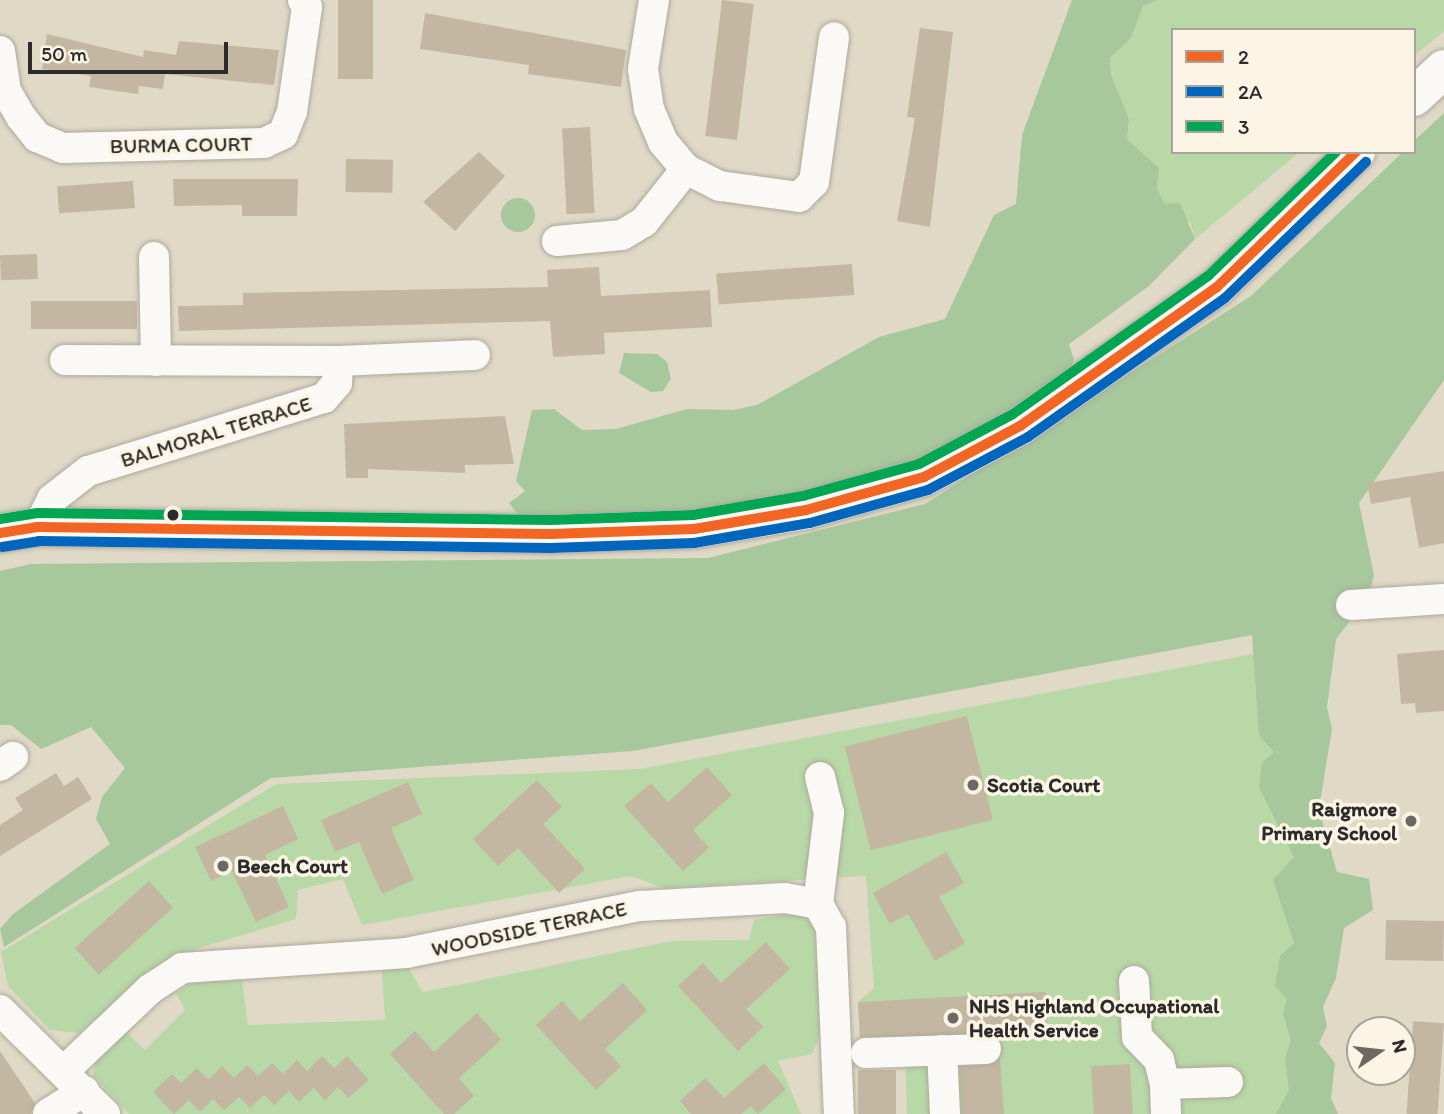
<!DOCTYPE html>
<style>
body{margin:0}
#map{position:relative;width:1444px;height:1114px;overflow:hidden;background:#e0d9c6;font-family:Itim,sans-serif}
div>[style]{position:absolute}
.green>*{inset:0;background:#b8d8a7}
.forest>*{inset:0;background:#a7c79c}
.round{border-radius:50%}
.building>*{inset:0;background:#c4b7a2;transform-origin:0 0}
.roads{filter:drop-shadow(0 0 2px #ada99c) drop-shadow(0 0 2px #ada99c)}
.minor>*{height:30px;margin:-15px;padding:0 15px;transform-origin:15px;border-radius:15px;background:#faf9f6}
.major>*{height:38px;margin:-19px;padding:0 19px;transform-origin:19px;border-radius:19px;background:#faf9f6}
.bus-1>*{height:10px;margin:-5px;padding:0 5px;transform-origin:5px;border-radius:5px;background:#f26522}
.bus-2>*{height:10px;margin:-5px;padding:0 5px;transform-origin:5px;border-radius:5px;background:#0065bd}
.bus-3>*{height:10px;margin:-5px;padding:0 5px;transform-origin:5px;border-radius:5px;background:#00a651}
.dots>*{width:19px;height:19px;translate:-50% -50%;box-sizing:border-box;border:4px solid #fcf5e5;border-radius:50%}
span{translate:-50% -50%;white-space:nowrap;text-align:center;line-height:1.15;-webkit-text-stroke:7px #fcf5e5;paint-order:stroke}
.street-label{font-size:21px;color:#2b2b2b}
.poi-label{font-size:21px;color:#2b2b2b;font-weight:700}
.left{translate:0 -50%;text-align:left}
.right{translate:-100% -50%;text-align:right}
.legend{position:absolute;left:1171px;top:28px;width:245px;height:126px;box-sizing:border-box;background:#fcf5e5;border:2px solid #a8a49b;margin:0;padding:9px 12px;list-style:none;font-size:21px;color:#2b2b2b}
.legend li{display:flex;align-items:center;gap:14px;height:35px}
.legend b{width:35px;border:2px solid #a8a49b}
.north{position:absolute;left:1346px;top:1016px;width:70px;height:70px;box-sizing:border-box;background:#fcf5e5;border:2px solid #a8a49b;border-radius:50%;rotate:76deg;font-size:19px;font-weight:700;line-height:28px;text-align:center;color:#2b2b2b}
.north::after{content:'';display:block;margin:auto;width:24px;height:32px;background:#6a6861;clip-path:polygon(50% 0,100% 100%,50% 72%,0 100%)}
.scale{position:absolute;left:28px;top:42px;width:200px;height:32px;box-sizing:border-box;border:4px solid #2b2b2b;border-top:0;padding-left:9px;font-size:21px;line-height:24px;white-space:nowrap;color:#2b2b2b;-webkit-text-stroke:5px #fcf5e5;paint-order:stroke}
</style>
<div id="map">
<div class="green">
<i style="clip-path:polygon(1158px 0,1444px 0,1444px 31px,1414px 56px,1414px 30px,1173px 30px,1173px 152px,1300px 152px,1195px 239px,1190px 222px,1165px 204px,1157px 189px,1159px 168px,1127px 139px,1129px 119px,1111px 75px,1110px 58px,1131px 38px,1143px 6px)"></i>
<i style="clip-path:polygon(1290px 647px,1298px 1114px,907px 1114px,905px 1042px,860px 1044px,858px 1002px,874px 988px,866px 876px,664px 888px,631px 876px,362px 925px,343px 879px,298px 890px,296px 919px,182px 953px,78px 1033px,50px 1030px,8px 986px,1px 952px,276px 784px,640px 769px)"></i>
<i style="clip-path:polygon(799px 912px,815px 927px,821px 1035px,812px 1054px,778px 1061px,801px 1114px,129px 1114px,93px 1075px,96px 1058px,125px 1031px,145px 1050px,185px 1010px,176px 993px,199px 979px,241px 974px,248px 1025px,385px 1020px,382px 971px,407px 966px,423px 992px,672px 941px,749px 940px,754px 920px)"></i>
</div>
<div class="forest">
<i style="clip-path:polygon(1072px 0,1158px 0,1143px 6px,1131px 38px,1110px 58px,1111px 75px,1129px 119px,1127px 139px,1159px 168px,1157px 189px,1165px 204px,1180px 203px,1195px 239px,1149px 286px,1069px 344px,1074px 359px,1060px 395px,1001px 431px,775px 510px,520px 517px,509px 503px,525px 491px,516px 481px,532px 410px,554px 409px,582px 430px,616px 429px,687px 409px,733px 410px,757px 405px,879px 337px,945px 319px,994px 215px,1016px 204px,1022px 135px)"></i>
<i style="clip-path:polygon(1444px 113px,1444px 380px,1359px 503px,1374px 575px,1368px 599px,1336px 639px,1327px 707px,1332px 729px,1319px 809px,1337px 872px,1369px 879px,1373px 910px,1344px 928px,1336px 978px,1323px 1007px,1327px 1026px,1319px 1043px,1335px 1063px,1331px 1098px,1338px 1114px,1276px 1114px,1289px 1090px,1285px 1058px,1291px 1040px,1283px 1014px,1287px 999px,1275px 986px,1280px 956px,1294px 943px,1273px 880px,1294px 857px,1259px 787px,1262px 763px,1274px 752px,1259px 735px,1252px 635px,633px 751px,271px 778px,4px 947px,0 929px,13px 914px,110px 844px,96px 819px,102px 797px,125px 768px,91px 727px,41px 749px,11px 725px,0 725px,0 571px,31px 564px,708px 558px,925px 504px,1251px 296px,1403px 152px,1414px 152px,1414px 141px)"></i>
<i class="round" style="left:501px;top:198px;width:34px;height:34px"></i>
<i style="clip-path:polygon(624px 353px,657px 354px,667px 362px,671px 379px,663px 391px,651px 392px,619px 373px)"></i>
</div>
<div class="building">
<i style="left:338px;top:0;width:35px;height:79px"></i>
<i style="left:722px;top:0;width:32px;height:137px;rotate:7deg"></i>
<i style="clip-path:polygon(425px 13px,626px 50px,621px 87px,528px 74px,529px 65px,420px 49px)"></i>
<i style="clip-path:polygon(920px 28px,953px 32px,930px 227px,897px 221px,915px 118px,907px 117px)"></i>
<i style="clip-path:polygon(47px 34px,143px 57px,144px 50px,176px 55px,179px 41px,279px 50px,274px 85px,165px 74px,163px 89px,139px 86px,138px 94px,89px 87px,91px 76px,42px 69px)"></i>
<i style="left:590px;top:127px;width:86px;height:28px;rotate:87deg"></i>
<i style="clip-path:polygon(479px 152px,505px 176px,455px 231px,423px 202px)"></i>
<i style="left:346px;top:159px;width:47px;height:33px;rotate:1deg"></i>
<i style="clip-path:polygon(173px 179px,298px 179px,297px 216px,242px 216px,242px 205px,174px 206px)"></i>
<i style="left:133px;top:181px;width:27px;height:76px;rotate:86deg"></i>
<i style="left:37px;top:254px;width:25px;height:37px;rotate:88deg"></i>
<i style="left:852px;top:264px;width:31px;height:136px;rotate:86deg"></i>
<i style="clip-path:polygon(599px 267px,601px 296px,710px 290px,712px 327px,604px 333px,605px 354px,553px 357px,550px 321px,179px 331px,178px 306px,243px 305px,243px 293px,548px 287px,547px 270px)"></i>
<i style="left:137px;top:301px;width:28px;height:106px;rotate:90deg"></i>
<i style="clip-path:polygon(505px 416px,514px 464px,465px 465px,465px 473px,368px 469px,368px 478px,346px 478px,344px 424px)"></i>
<i style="clip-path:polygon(1444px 471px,1444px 543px,1419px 548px,1410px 497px,1371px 504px,1367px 483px)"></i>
<i style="clip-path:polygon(1444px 650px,1444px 711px,1416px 713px,1415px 703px,1401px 704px,1397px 654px)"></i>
<i style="left:967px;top:716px;width:107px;height:126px;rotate:76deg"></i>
<i style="clip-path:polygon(707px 767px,732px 795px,693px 830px,709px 848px,683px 871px,624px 806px,651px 783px,668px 802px)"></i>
<i style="clip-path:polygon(56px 773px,64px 786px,78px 777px,92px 799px,0 856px,0 825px,23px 810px,15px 798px)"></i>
<i style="clip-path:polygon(537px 780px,562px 807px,543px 824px,585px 869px,559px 893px,518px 848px,498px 866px,473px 839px)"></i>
<i style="clip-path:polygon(408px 782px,422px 814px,391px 828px,414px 880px,382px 894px,359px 842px,335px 852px,321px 820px)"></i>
<i style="clip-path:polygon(283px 806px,298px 839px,265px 855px,289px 907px,256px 922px,232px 871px,211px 881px,195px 847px)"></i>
<i style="clip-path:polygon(946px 852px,964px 883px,939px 897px,965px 943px,935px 961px,908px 914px,890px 924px,873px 893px)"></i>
<i style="left:149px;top:881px;width:36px;height:100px;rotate:48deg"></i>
<i style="left:1386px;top:920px;width:58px;height:40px;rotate:1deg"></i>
<i style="clip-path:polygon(766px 942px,790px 969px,746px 1009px,763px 1027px,738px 1051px,678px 986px,703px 963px,721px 983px)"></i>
<i style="clip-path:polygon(623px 983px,647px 1010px,605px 1049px,621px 1066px,596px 1090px,536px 1025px,562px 1001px,580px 1021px)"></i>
<i style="clip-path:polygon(1046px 992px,1048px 1034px,860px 1037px,858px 1002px)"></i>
<i style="clip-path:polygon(477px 1013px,501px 1040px,459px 1078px,474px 1096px,454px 1114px,444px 1114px,390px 1054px,415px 1031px,434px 1052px)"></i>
<i style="left:1413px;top:1021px;width:31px;height:93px;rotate:4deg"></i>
<i style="clip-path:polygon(0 1051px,35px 1103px,31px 1114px,0 1114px)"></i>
<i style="clip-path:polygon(322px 1056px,334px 1068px,347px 1056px,369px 1080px,348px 1098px,338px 1087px,325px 1100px,314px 1088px,299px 1102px,289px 1091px,274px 1105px,264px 1095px,250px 1108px,239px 1097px,224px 1110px,213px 1099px,200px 1112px,189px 1100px,174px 1114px,153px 1092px,172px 1074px,181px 1083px,197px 1068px,208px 1080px,222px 1066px,234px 1078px,247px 1065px,258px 1076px,272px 1063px,283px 1074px,297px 1060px,307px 1071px)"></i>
<i style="clip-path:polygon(1000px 1059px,1004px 1114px,962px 1114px,960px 1067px)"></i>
<i style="clip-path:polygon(764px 1063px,786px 1089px,758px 1114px,751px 1106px,741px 1114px,691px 1114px,680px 1101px,705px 1078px,724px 1098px)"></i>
<i style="left:1130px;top:1064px;width:50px;height:39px;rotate:87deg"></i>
<i style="left:858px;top:1070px;width:38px;height:44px"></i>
</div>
<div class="roads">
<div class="minor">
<i style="left:654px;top:0;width:70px;rotate:99.1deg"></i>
<i style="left:643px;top:69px;width:40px;rotate:81.5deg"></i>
<i style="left:649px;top:109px;width:36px;rotate:67deg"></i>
<i style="left:663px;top:142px;width:35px;rotate:50deg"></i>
<i style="left:686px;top:169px;width:38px;rotate:27deg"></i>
<i style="left:720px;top:186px;width:80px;rotate:7.9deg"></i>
<i style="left:799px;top:197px;width:21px;rotate:-45deg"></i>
<i style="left:814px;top:182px;width:146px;rotate:-82.1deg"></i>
<i style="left:0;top:51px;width:40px;rotate:81.5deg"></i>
<i style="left:6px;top:91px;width:30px;rotate:60deg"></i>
<i style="left:21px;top:117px;width:26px;rotate:51deg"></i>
<i style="left:37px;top:137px;width:28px;rotate:23deg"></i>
<i style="left:63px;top:148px;width:201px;rotate:-1.4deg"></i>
<i style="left:264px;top:143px;width:21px;rotate:-25deg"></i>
<i style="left:283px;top:134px;width:24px;rotate:-68deg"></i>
<i style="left:292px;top:112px;width:106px;rotate:-81.9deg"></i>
<i style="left:307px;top:7px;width:8px;rotate:-120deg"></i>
<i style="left:557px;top:241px;width:65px;rotate:-5.3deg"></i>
<i style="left:622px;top:235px;width:26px;rotate:-31deg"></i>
<i style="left:644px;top:222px;width:68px;rotate:-51.6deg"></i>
<i style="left:154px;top:257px;width:104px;rotate:88.9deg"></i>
<i style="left:338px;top:361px;width:137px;rotate:-2.5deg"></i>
<i style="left:38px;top:527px;width:31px;rotate:-63deg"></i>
<i style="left:52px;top:499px;width:46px;rotate:-37.9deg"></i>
<i style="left:88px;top:471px;width:247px;rotate:-17.2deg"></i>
<i style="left:324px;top:398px;width:20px;rotate:-49deg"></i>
<i style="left:337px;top:383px;width:22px;rotate:-87deg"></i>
<i style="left:338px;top:361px;width:273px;rotate:-179.8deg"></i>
<i style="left:1351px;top:605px;width:93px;rotate:-3.7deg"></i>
<i style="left:0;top:766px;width:16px;rotate:-35deg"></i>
<i style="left:818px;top:904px;width:92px;rotate:-83.1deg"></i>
<i style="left:829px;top:813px;width:37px;rotate:-104deg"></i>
<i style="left:1134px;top:981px;width:56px;rotate:86.9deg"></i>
<i style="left:1137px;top:1037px;width:32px;rotate:46deg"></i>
<i style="left:1159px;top:1060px;width:25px;rotate:76deg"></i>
<i style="left:0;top:1010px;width:148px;rotate:44.7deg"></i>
<i style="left:942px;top:1050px;width:64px;rotate:87.3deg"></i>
<i style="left:866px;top:1053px;width:120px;rotate:-1.9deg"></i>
<i style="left:65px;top:1070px;width:117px;rotate:-43.6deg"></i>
<i style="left:150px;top:989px;width:38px;rotate:-33deg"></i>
<i style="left:182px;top:968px;width:225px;rotate:-3.8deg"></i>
<i style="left:406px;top:953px;width:239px;rotate:-11.4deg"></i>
<i style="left:640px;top:906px;width:145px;rotate:-3.2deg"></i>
<i style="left:785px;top:898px;width:34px;rotate:10deg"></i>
<i style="left:818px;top:904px;width:26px;rotate:61deg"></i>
<i style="left:831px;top:927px;width:187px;rotate:87.6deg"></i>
<i style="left:48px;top:1114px;width:43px;rotate:-32.6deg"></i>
<i style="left:1166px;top:1114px;width:30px;rotate:-92deg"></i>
<i style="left:1165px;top:1084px;width:63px;rotate:-1.8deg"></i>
</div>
<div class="major">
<i style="left:1414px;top:97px;width:41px;rotate:-43deg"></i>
<i style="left:0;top:533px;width:38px;rotate:-9deg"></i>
<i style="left:38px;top:527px;width:513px;rotate:0.78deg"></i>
<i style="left:551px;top:534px;width:143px;rotate:-2deg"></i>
<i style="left:694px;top:529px;width:114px;rotate:-9.6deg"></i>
<i style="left:806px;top:510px;width:123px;rotate:-15.6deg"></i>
<i style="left:924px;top:477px;width:109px;rotate:-28deg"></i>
<i style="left:1020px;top:426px;width:241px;rotate:-35.2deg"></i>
<i style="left:1217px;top:287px;width:194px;rotate:-44.2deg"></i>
</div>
</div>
<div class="bus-1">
<i style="left:0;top:533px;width:38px;rotate:-9deg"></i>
<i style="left:38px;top:527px;width:513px;rotate:0.78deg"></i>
<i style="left:551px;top:534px;width:143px;rotate:-2deg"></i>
<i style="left:694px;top:529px;width:114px;rotate:-9.6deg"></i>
<i style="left:806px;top:510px;width:123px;rotate:-15.6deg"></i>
<i style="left:924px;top:477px;width:109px;rotate:-28deg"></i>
<i style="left:1020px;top:426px;width:241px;rotate:-35.2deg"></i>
<i style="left:1217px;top:287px;width:194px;rotate:-44.2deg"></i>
</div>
<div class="bus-2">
<i style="left:2px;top:547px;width:37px;rotate:-9deg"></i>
<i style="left:39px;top:541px;width:512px;rotate:0.78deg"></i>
<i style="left:551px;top:548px;width:143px;rotate:-2deg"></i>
<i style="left:694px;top:543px;width:118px;rotate:-9.8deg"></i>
<i style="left:810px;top:523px;width:123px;rotate:-15.6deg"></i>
<i style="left:928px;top:490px;width:113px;rotate:-27.9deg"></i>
<i style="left:1028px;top:437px;width:241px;rotate:-35.2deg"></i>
<i style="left:1225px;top:298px;width:196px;rotate:-44deg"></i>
</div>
<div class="bus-3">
<i style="left:0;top:519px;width:38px;rotate:-9deg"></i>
<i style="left:38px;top:513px;width:513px;rotate:0.78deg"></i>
<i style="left:551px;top:520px;width:142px;rotate:-2deg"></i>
<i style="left:693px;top:515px;width:112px;rotate:-9.8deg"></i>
<i style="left:803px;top:496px;width:120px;rotate:-15.4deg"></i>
<i style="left:919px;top:464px;width:106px;rotate:-28deg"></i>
<i style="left:1013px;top:414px;width:239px;rotate:-35.3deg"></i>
<i style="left:1208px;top:276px;width:178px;rotate:-44.1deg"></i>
</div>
<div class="dots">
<i style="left:173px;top:515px;background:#2b2b2b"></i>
<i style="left:973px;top:785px;background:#6a6861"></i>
<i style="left:1411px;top:821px;background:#6a6861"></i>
<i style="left:223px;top:866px;background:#6a6861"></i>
<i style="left:953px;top:1018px;background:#6a6861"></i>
</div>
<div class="street-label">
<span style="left:181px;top:145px;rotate:-1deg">BURMA COURT</span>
<span style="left:216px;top:432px;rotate:-17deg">BALMORAL TERRACE</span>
<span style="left:529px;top:929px;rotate:-12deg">WOODSIDE TERRACE</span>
</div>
<div class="poi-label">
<span class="left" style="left:987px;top:785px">Scotia Court</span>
<span class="right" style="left:1397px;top:821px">Raigmore<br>Primary School</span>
<span class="left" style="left:237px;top:866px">Beech Court</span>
<span class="left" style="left:969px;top:1018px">NHS Highland Occupational<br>Health Service</span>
</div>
<ul class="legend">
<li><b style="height:9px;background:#f26522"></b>2</li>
<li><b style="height:9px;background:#0065bd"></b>2A</li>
<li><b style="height:9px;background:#00a651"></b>3</li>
</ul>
<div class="north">N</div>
<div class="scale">50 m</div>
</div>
